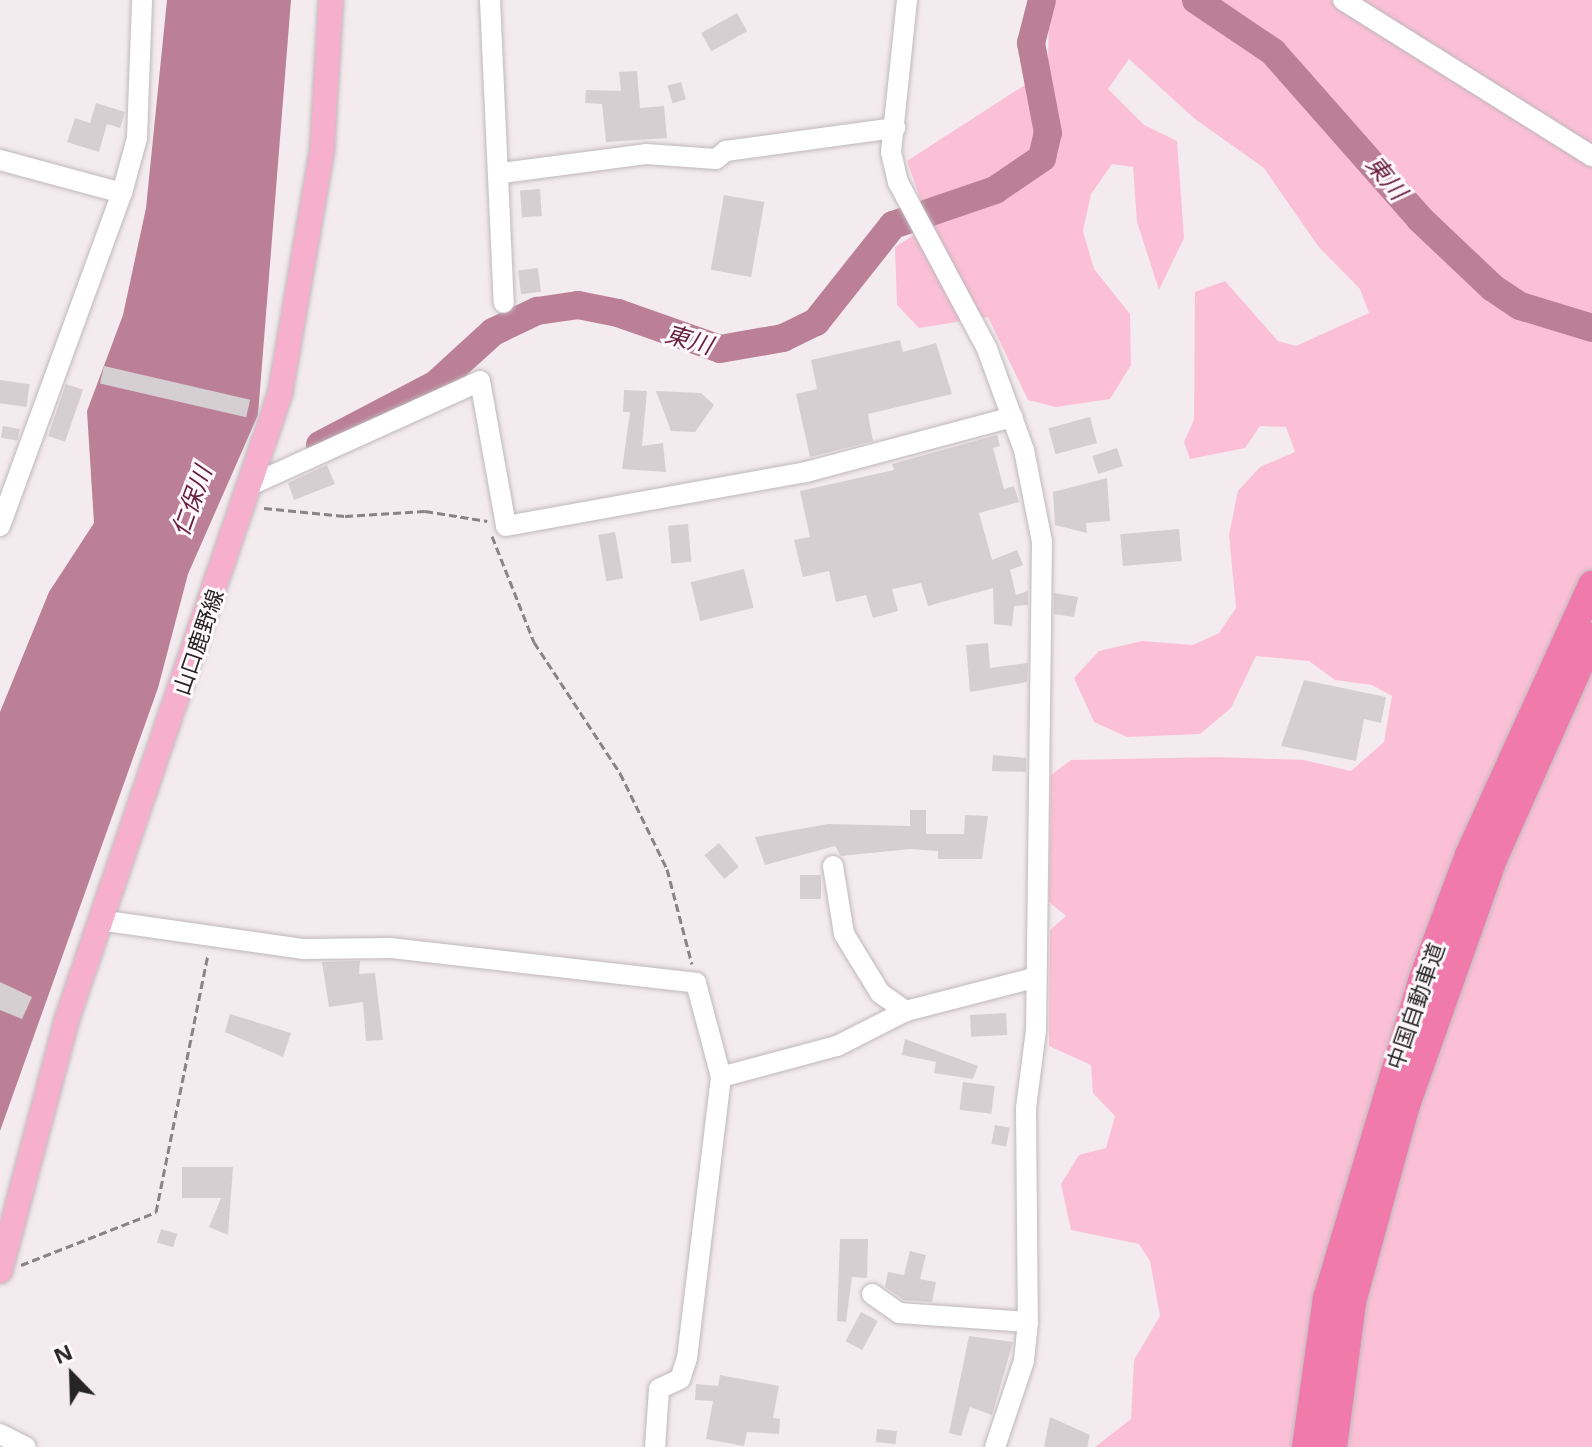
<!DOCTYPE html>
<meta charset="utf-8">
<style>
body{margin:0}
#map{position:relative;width:1592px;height:1447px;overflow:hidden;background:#f3ebed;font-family:"Open Sans","Noto Sans JP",sans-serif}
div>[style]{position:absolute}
.green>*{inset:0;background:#fcc0d6}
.water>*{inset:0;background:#bb8096}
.river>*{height:28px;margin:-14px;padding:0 14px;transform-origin:14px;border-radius:14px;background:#bb8096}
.building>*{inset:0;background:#d6cfd1;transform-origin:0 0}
.path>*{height:3px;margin-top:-1.5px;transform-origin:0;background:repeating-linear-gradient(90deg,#898385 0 8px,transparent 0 12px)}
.roads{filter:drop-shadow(0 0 2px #c0b8bb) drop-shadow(0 0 2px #c0b8bb)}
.minor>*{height:20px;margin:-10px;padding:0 10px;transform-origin:10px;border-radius:10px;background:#fff}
.major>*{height:24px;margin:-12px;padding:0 12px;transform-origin:12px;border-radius:12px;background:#f6afcd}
.highway>*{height:28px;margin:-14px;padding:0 14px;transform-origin:14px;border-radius:14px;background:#f07aab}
span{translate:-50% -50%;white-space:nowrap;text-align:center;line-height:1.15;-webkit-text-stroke:6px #fff9fb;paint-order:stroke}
.street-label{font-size:22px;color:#272425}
.water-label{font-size:24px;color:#692142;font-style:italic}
.north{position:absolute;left:32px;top:1335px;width:80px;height:80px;-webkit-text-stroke:6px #fff9fb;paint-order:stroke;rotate:337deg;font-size:22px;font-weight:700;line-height:32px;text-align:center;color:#272425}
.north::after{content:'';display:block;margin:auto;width:28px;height:36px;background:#272425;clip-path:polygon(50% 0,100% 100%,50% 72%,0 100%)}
</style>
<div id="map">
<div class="green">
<i style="clip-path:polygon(1049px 0,1592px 0,1592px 1447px,1095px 1447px,1131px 1419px,1134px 1360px,1160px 1316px,1150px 1261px,1139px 1244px,1071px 1230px,1061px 1184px,1079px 1155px,1106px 1148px,1115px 1116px,1093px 1093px,1091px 1065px,1049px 1046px,1050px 930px,1066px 916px,1049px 902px,1051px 775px,1071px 760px,1217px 757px,1304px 760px,1351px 771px,1384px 742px,1392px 696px,1372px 685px,1335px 680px,1309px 661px,1256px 656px,1231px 708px,1200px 734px,1127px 737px,1094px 722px,1074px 678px,1099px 651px,1142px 641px,1193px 645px,1219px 633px,1236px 608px,1229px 535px,1238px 491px,1260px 467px,1295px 452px,1286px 427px,1260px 426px,1245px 448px,1190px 459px,1184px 442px,1194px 420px,1195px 292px,1225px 281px,1278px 341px,1296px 346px,1369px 313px,1360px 289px,1318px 246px,1264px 168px,1195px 119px,1129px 59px,1108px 89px,1144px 125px,1177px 141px,1184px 238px,1159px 290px,1137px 222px,1133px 167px,1112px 164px,1091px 194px,1083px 231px,1094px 269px,1130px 314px,1131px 365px,1110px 399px,1056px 407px,1028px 400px,988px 317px,919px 328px,897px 305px,895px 247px,930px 225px,907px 161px,1048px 70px)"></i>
</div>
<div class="water">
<i style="clip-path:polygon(167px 0,291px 0,258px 415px,188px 574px,158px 688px,0 1131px,0 712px,49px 592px,94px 523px,87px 411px,123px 315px,146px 208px)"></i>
</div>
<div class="river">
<i style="left:1196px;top:0;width:93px;rotate:34deg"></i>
<i style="left:1273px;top:52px;width:222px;rotate:48.6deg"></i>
<i style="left:1420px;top:219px;width:100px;rotate:43.4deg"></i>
<i style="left:1493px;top:288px;width:32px;rotate:34deg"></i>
<i style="left:1520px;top:306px;width:75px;rotate:17deg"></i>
<i style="left:320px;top:445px;width:131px;rotate:-27.7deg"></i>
<i style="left:436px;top:384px;width:77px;rotate:-42.4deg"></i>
<i style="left:493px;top:332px;width:49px;rotate:-25.5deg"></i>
<i style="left:537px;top:311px;width:41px;rotate:-8.3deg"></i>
<i style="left:578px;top:305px;width:41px;rotate:11.3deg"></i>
<i style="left:618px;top:313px;width:108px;rotate:19.4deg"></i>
<i style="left:720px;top:349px;width:64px;rotate:-9.9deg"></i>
<i style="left:783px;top:338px;width:37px;rotate:-26deg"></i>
<i style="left:816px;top:322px;width:124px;rotate:-51.6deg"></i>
<i style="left:893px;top:225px;width:108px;rotate:-18.9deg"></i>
<i style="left:995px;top:190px;width:57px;rotate:-34.2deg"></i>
<i style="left:1042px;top:158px;width:26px;rotate:-77deg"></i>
<i style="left:1048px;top:133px;width:92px;rotate:-100.7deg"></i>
<i style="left:1031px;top:43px;width:44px;rotate:-75.7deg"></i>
</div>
<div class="building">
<i style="left:737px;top:13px;width:21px;height:41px;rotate:61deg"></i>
<i style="clip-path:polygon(637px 71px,640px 108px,664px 106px,667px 138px,606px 142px,602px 104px,585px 103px,586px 90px,621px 91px,619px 72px)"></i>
<i style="left:681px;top:82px;width:18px;height:14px;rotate:74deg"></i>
<i style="clip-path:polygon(96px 103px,125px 112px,120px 128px,107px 124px,99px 152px,67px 142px,75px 118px,90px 123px)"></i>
<i style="left:540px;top:189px;width:27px;height:20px;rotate:86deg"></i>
<i style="left:724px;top:195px;width:41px;height:76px;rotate:10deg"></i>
<i style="left:538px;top:268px;width:24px;height:20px;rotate:83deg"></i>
<i style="clip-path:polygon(900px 340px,903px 352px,936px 343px,952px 394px,868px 414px,873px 441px,810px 457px,796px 394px,817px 389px,811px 360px)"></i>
<i style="left:104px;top:366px;width:150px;height:18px;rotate:13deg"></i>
<i style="left:0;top:380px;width:30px;height:23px;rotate:8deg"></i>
<i style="left:66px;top:384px;width:18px;height:55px;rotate:19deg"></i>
<i style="clip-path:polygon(624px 390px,647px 391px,642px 446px,663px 443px,666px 472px,622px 469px,630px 412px,623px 412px)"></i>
<i style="clip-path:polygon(656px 391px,701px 393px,714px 405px,695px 432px,671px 431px)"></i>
<i style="left:1090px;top:417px;width:27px;height:43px;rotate:75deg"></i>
<i style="left:3px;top:426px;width:17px;height:12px;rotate:10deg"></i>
<i style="clip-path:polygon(997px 435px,1000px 446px,993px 448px,1004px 489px,1014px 486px,1019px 502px,979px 513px,992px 560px,1017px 550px,1023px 565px,1010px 570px,1016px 595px,1028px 591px,1028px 605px,1014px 606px,1012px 626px,994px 624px,993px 588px,928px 606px,921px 583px,892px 589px,898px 611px,873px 618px,866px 595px,836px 602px,829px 571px,803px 577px,794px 540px,810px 537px,800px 491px,894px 470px,892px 464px)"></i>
<i style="left:1117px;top:448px;width:19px;height:26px;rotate:72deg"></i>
<i style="clip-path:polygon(327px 465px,335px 484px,294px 500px,288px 483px)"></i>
<i style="clip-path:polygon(1107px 478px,1110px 521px,1086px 523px,1087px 533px,1055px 525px,1053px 492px)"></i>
<i style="left:688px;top:524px;width:38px;height:20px;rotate:85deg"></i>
<i style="left:1179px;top:529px;width:32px;height:59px;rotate:85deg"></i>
<i style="left:615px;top:532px;width:47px;height:17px;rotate:80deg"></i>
<i style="left:744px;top:569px;width:40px;height:55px;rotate:76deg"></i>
<i style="clip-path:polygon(1054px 593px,1078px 597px,1074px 617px,1054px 614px)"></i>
<i style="clip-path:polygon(988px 643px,990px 668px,1028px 663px,1027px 682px,970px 692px,966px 645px)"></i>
<i style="clip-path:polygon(1304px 680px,1386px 697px,1381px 723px,1364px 719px,1356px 761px,1281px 746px)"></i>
<i style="clip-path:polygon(993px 755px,1026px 758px,1026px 772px,992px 771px)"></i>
<i style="clip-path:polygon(910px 810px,926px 810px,926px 834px,964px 834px,965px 815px,988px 816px,982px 859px,938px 859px,938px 851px,910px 849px,841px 856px,835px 846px,765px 865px,755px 837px,828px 824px,910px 826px)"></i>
<i style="left:719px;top:843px;width:31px;height:19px;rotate:50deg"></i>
<i style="left:800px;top:875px;width:21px;height:24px"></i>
<i style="clip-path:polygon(360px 961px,359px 974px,375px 973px,383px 1040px,366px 1041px,363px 1002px,329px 1007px,322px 962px)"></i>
<i style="clip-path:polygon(0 982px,32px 997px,22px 1019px,0 1010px)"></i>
<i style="left:1006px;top:1013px;width:22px;height:36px;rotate:87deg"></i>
<i style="clip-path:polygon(230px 1014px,291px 1033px,283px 1057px,225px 1032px)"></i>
<i style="clip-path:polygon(905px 1039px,978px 1066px,973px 1079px,934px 1073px,936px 1062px,902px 1055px)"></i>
<i style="left:963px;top:1082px;width:32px;height:28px;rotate:7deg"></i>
<i style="left:995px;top:1125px;width:15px;height:19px;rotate:11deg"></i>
<i style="clip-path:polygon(182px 1167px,233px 1167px,228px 1235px,209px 1227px,221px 1198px,182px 1198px)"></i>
<i style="left:161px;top:1229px;width:17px;height:14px;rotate:17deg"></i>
<i style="clip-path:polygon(840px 1239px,868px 1239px,867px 1278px,852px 1277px,846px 1322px,837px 1321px)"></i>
<i style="clip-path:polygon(910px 1251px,926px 1255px,920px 1279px,936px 1282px,932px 1302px,904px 1300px,885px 1287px,888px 1272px,904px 1275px)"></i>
<i style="left:861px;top:1312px;width:19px;height:33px;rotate:28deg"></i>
<i style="clip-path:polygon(969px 1336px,1013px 1342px,992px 1415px,970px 1407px,961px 1436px,949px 1433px)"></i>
<i style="clip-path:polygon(720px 1375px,779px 1386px,773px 1418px,780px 1419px,779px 1434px,747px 1432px,744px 1446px,706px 1439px,713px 1401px,695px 1400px,696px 1384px,718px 1386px)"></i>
<i style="clip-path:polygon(1050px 1417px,1090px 1435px,1087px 1447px,1044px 1447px)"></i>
<i style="left:877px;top:1429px;width:20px;height:13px;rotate:6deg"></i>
</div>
<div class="path">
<i style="left:264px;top:508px;width:81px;rotate:5.6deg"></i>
<i style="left:345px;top:516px;width:80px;rotate:-3.6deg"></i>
<i style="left:425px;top:511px;width:63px;rotate:9.2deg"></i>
<i style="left:492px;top:536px;width:114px;rotate:68.4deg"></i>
<i style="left:534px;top:642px;width:157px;rotate:56.7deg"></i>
<i style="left:620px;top:773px;width:107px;rotate:63.9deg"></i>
<i style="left:667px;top:869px;width:98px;rotate:75.3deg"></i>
<i style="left:21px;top:1265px;width:145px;rotate:-21.4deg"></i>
<i style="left:156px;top:1212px;width:263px;rotate:-78.6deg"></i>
</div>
<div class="roads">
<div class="minor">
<i style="left:490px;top:0;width:303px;rotate:87.4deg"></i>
<i style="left:907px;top:0;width:153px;rotate:96deg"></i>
<i style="left:891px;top:152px;width:31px;rotate:77deg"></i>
<i style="left:898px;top:182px;width:189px;rotate:61.9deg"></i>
<i style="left:987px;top:349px;width:108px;rotate:69.9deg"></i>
<i style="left:1024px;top:450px;width:94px;rotate:78.9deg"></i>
<i style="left:1042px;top:542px;width:488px;rotate:90.7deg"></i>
<i style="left:1036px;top:1030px;width:79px;rotate:97.3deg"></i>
<i style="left:1026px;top:1108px;width:214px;rotate:89.5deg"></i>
<i style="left:1028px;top:1322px;width:39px;rotate:96deg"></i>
<i style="left:1024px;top:1361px;width:91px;rotate:108.6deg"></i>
<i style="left:1343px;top:0;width:294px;rotate:32.1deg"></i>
<i style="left:0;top:160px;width:126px;rotate:15.1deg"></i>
<i style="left:502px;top:173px;width:145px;rotate:-7.5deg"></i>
<i style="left:646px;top:154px;width:70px;rotate:4.1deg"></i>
<i style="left:716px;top:159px;width:13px;rotate:-39deg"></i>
<i style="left:726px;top:151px;width:171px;rotate:-7.8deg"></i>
<i style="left:253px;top:484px;width:249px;rotate:-24.4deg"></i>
<i style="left:480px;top:381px;width:147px;rotate:79.8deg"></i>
<i style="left:506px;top:526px;width:305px;rotate:-10.2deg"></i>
<i style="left:806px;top:472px;width:214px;rotate:-14.9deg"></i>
<i style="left:0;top:526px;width:355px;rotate:-69.9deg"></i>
<i style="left:122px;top:193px;width:57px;rotate:-74.7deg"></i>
<i style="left:137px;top:138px;width:138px;rotate:-87.9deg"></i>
<i style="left:833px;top:866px;width:69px;rotate:80.8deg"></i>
<i style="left:844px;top:934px;width:69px;rotate:58.6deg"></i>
<i style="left:880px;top:993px;width:32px;rotate:35deg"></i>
<i style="left:99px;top:920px;width:207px;rotate:8.1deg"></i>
<i style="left:304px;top:949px;width:87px;rotate:-0.7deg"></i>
<i style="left:391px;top:948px;width:307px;rotate:6.5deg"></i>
<i style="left:696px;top:983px;width:97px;rotate:75.1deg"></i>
<i style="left:721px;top:1077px;width:283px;rotate:96.9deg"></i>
<i style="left:687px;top:1358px;width:22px;rotate:108deg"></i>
<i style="left:680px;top:1379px;width:23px;rotate:155deg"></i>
<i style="left:659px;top:1389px;width:58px;rotate:93.9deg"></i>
<i style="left:721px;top:1077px;width:120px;rotate:-15deg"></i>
<i style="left:837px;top:1046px;width:77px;rotate:-26.9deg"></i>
<i style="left:906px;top:1011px;width:132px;rotate:-14.5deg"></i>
<i style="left:872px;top:1294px;width:33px;rotate:35deg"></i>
<i style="left:899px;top:1313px;width:129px;rotate:4deg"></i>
<i style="left:0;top:1434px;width:29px;rotate:27deg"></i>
</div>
<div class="major">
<i style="left:0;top:1271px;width:261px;rotate:-75.1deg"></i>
<i style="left:67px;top:1019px;width:660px;rotate:-71.18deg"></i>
<i style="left:280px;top:394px;width:248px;rotate:-80.2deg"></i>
<i style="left:322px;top:150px;width:150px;rotate:-86.6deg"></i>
</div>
<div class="highway">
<i style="left:1306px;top:1447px;width:150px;rotate:-82deg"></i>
<i style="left:1327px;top:1298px;width:334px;rotate:-73.3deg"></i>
<i style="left:1423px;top:978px;width:131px;rotate:-69.5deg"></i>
<i style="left:1469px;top:855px;width:297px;rotate:-65.5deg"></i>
<i style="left:1333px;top:1447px;width:146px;rotate:-82.5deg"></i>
<i style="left:1352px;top:1302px;width:204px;rotate:-74.7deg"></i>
<i style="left:1406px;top:1105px;width:263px;rotate:-70.5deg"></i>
<i style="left:1494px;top:857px;width:241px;rotate:-66deg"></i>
</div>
</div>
<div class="street-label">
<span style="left:198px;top:642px;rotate:-71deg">山口鹿野線</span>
<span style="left:1415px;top:1006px;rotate:-71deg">中国自動車道</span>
</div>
<div class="water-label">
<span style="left:1387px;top:177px;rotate:51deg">東川</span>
<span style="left:689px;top:339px;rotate:16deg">東川</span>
<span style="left:191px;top:501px;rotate:-70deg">仁保川</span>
</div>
<div class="north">N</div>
</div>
